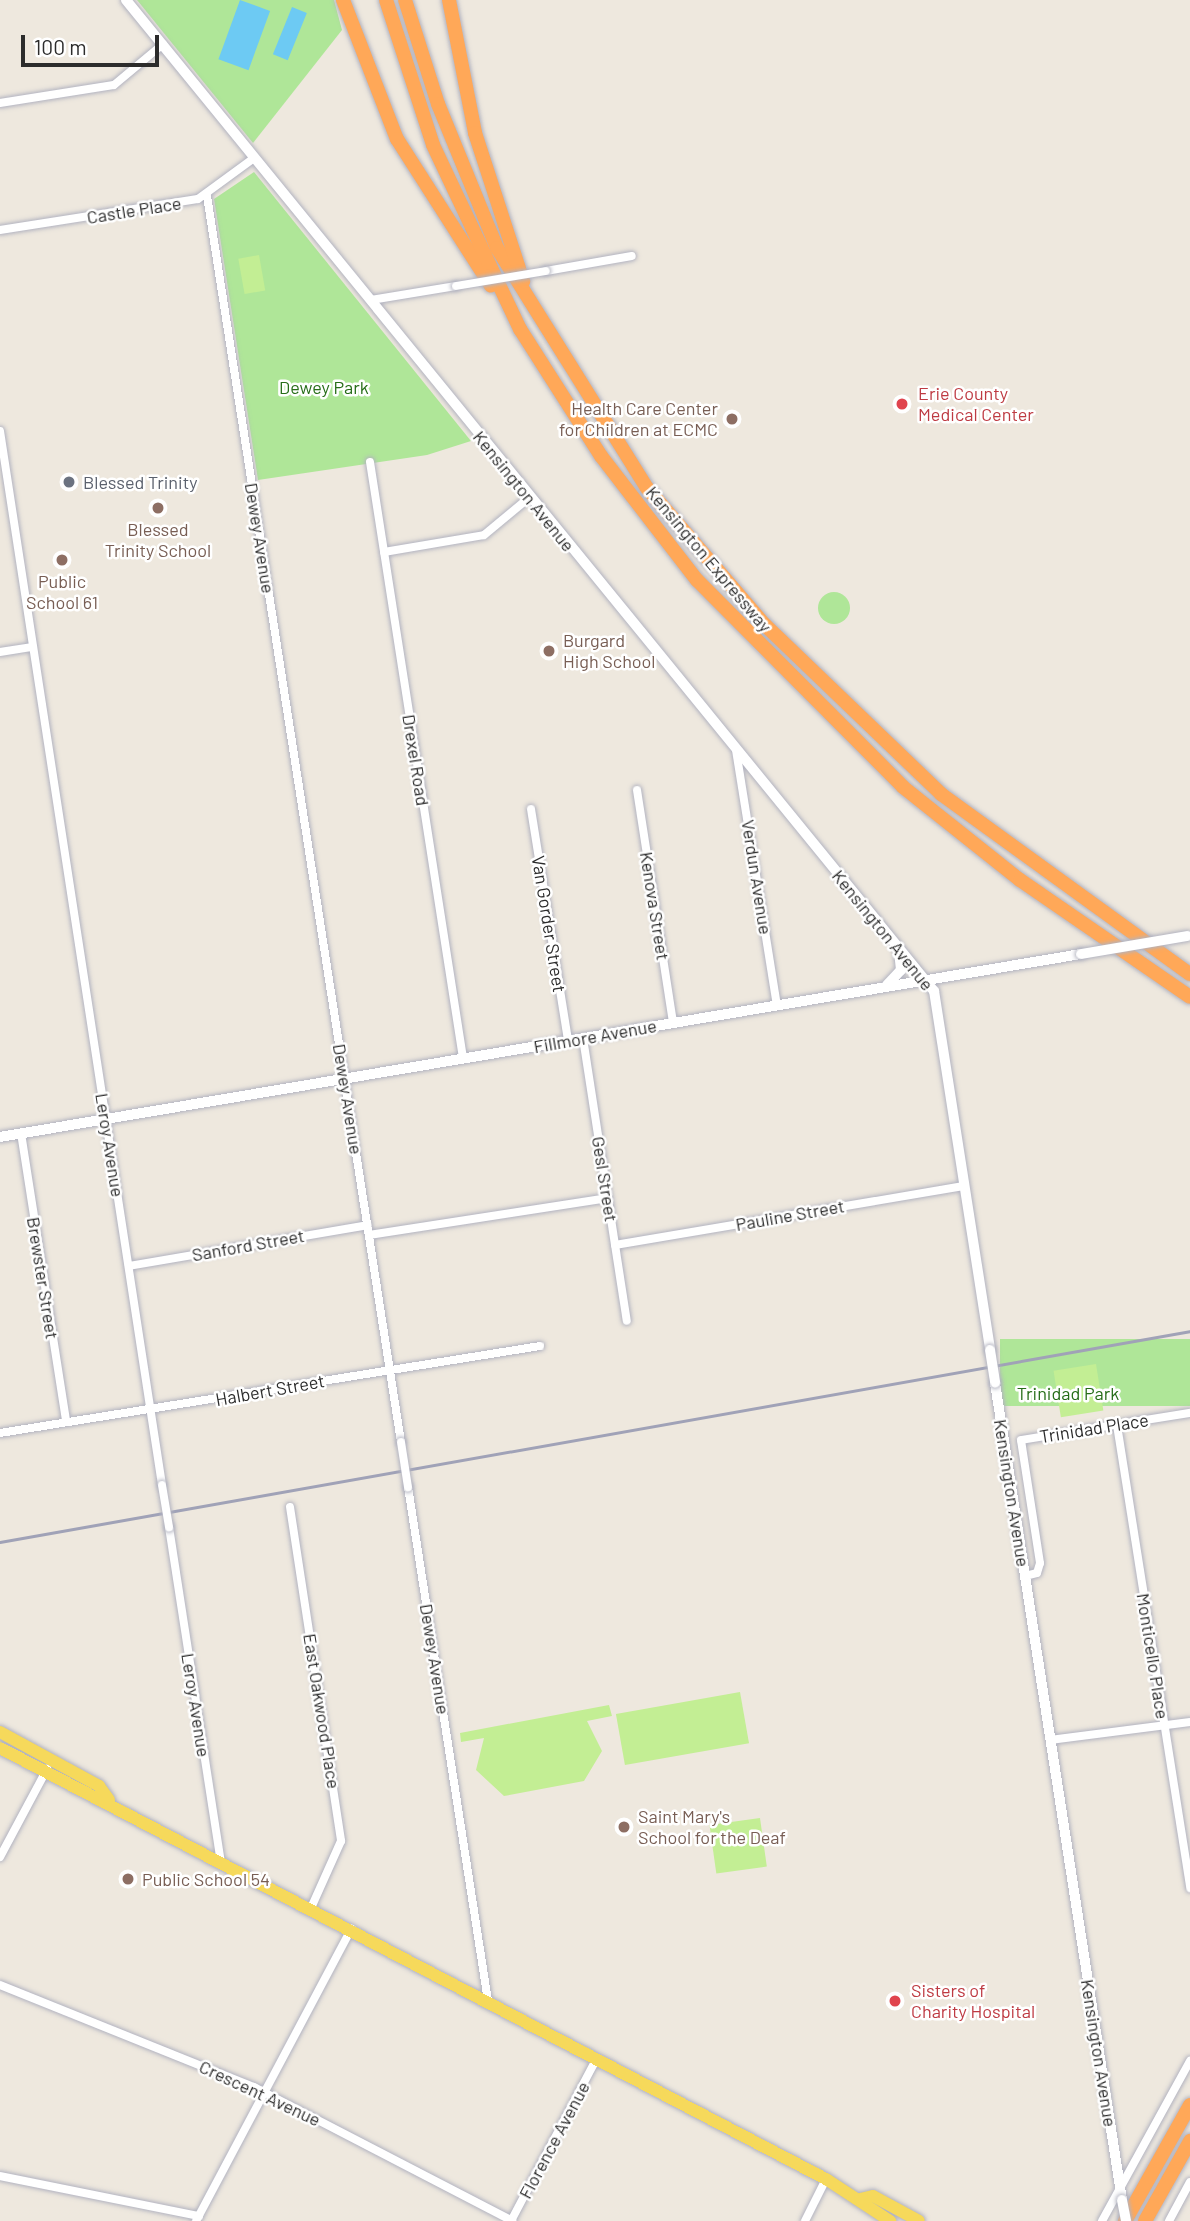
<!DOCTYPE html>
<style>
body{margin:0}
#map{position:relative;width:1190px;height:2221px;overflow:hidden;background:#eee8de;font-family:Barlow,sans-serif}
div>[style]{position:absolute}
.green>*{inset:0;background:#afe698;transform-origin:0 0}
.round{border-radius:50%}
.pitch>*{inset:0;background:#c3ee94;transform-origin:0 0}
.water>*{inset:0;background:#6dcaf3;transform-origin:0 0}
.roads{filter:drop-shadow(0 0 2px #b2b3c0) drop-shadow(0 0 2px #b2b3c0)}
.street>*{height:8px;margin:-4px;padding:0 4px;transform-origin:4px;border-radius:4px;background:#fff}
.secondary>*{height:10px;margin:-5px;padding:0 5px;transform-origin:5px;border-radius:5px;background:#fff}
.primary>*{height:12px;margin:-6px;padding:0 6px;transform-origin:6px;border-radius:6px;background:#f6d95b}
.highway>*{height:14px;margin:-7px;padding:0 7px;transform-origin:7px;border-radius:7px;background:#ffa858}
.rail>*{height:2.5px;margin:-1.25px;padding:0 1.25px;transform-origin:1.25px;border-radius:1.25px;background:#a0a2b7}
.bridges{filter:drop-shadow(0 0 2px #b2b3c0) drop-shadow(0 0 2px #b2b3c0)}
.street-bridge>*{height:8px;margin:-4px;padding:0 4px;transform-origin:4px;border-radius:4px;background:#fff}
.secondary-bridge>*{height:10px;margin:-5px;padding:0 5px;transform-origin:5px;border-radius:5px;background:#fff}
.dots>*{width:19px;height:19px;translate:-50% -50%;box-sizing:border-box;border:4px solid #fff;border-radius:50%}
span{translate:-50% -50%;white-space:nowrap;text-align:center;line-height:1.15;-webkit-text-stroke:5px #fff;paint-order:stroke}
.street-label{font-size:18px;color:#2c2c2c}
.park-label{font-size:18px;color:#266d18}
.health-label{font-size:18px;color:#be3a42}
.left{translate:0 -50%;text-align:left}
.education-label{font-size:18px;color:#785e54}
.right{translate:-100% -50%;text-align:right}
.worship-label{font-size:18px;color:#5b616d}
.scale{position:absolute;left:21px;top:35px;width:138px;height:32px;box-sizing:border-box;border:4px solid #2c2c2c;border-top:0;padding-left:9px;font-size:21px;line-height:24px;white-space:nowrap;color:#2c2c2c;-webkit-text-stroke:5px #fff;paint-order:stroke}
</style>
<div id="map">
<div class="green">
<i style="clip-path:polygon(137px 0,334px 0,342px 30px,253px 143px)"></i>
<i style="clip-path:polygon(254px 172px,471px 441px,427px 455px,258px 480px,214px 199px)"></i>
<i class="round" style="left:818px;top:592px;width:32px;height:32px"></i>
<i style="left:1190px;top:1339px;width:67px;height:190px;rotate:90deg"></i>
</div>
<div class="pitch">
<i style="left:259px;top:255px;width:36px;height:21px;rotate:80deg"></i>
<i style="left:1096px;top:1364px;width:47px;height:43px;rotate:81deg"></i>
<i style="left:740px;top:1692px;width:52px;height:126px;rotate:80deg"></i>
<i style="clip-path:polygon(609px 1705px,612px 1716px,587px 1721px,602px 1751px,584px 1781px,504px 1796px,476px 1770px,484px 1738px,461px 1742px,460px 1733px)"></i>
<i style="left:760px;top:1818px;width:49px;height:51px;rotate:82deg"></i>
</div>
<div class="water">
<i style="left:240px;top:0;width:32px;height:63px;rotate:20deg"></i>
<i style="left:292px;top:7px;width:16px;height:51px;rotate:22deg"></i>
</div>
<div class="roads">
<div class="street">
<i style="left:0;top:103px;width:115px;rotate:-9deg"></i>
<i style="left:114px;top:85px;width:64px;rotate:-39.9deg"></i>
<i style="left:207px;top:196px;width:1261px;rotate:81.15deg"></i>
<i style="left:0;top:230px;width:200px;rotate:-8.9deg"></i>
<i style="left:198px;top:199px;width:69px;rotate:-36.2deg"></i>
<i style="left:546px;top:271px;width:87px;rotate:-9.9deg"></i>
<i style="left:371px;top:300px;width:86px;rotate:-9.4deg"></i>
<i style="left:0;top:431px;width:1066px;rotate:81.26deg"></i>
<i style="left:370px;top:462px;width:603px;rotate:81.13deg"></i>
<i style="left:384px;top:552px;width:101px;rotate:-9.6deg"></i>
<i style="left:484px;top:535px;width:60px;rotate:-39.6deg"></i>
<i style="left:0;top:652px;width:33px;rotate:-9deg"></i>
<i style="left:736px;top:750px;width:258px;rotate:80.9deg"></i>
<i style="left:637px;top:790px;width:235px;rotate:81.2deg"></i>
<i style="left:531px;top:809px;width:234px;rotate:80.9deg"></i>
<i style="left:583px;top:1038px;width:286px;rotate:81.2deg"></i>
<i style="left:21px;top:1133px;width:292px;rotate:81.1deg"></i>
<i style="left:369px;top:1235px;width:242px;rotate:-8.8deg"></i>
<i style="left:615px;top:1245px;width:355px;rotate:-9.6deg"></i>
<i style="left:129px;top:1266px;width:242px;rotate:-9.7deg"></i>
<i style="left:1117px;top:1425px;width:469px;rotate:81deg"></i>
<i style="left:0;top:1433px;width:547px;rotate:-9.15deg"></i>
<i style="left:408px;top:1487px;width:520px;rotate:81.15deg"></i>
<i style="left:290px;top:1507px;width:338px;rotate:81.3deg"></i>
<i style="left:341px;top:1841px;width:73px;rotate:114.1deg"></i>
<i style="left:169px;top:1527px;width:335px;rotate:81.2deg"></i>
<i style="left:1025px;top:1576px;width:12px;rotate:-14deg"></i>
<i style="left:1037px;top:1573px;width:10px;rotate:-73deg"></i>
<i style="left:1040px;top:1563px;width:124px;rotate:-98.8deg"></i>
<i style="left:1021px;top:1440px;width:171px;rotate:-9.1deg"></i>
<i style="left:1050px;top:1740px;width:141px;rotate:-7.3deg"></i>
<i style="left:0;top:1857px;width:100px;rotate:-61.9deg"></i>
<i style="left:0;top:1985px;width:274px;rotate:21.9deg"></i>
<i style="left:254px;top:2087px;width:291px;rotate:27.4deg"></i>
<i style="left:0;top:2176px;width:203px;rotate:11.4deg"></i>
<i style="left:196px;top:2221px;width:331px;rotate:-62deg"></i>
<i style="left:511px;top:2221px;width:184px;rotate:-62.2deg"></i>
<i style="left:805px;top:2221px;width:47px;rotate:-63.4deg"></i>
<i style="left:1102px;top:2221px;width:183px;rotate:-61.2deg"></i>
<i style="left:1169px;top:2221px;width:44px;rotate:-61.7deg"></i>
</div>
<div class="secondary">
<i style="left:126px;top:0;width:1279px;rotate:50.81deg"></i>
<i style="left:934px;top:991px;width:363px;rotate:81.1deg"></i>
<i style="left:887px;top:985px;width:21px;rotate:-47deg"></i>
<i style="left:901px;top:970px;width:18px;rotate:-96deg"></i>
<i style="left:0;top:1137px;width:1096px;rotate:-9.61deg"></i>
<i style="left:995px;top:1383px;width:827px;rotate:81.16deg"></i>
</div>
<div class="primary">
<i style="left:0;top:1732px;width:113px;rotate:28.6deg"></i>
<i style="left:99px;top:1786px;width:17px;rotate:54deg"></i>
<i style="left:0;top:1748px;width:932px;rotate:27.56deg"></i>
<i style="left:826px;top:2179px;width:77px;rotate:33.3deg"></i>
<i style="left:860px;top:2199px;width:13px;rotate:-13deg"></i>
<i style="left:873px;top:2196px;width:52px;rotate:28.5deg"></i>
</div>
<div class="highway">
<i style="left:343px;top:0;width:149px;rotate:68.8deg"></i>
<i style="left:397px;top:139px;width:174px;rotate:57.4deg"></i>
<i style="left:386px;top:0;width:152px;rotate:72deg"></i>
<i style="left:433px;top:145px;width:204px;rotate:64.7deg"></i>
<i style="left:520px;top:329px;width:151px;rotate:57.5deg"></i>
<i style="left:601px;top:456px;width:157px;rotate:52.3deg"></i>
<i style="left:697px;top:580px;width:292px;rotate:45.1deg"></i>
<i style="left:903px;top:787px;width:149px;rotate:38.5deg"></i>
<i style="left:1020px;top:880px;width:206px;rotate:34.5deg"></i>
<i style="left:405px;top:0;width:109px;rotate:72.4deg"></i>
<i style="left:438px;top:104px;width:156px;rotate:67.7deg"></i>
<i style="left:497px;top:248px;width:283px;rotate:58deg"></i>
<i style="left:647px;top:488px;width:181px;rotate:49.3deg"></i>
<i style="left:765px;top:625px;width:244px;rotate:43.8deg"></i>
<i style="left:941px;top:794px;width:307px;rotate:35.9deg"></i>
<i style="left:449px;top:0;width:136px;rotate:78.9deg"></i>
<i style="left:475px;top:133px;width:156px;rotate:72deg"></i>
<i style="left:1125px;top:2221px;width:133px;rotate:-60.7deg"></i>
<i style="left:1145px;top:2221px;width:92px;rotate:-60.6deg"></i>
</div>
</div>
<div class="rail">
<i style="left:0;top:1542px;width:1209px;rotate:-10.05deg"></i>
</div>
<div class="bridges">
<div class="street-bridge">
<i style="left:456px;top:286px;width:91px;rotate:-9.5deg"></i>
<i style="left:401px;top:1442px;width:46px;rotate:81.2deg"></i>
<i style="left:162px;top:1485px;width:43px;rotate:80.5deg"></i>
</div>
<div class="secondary-bridge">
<i style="left:1081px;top:954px;width:108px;rotate:-9.6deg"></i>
<i style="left:990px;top:1350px;width:33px;rotate:81deg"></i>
<i style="left:1122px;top:2200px;width:21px;rotate:79deg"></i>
</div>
</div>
<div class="dots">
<i style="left:902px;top:404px;background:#e0444e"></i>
<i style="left:732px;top:419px;background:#8d6e63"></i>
<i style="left:69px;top:482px;background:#6b7280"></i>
<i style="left:158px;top:508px;background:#8d6e63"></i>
<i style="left:62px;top:560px;background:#8d6e63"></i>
<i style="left:549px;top:651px;background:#8d6e63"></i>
<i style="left:624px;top:1827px;background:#8d6e63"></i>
<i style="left:128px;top:1879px;background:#8d6e63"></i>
<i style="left:895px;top:2001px;background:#e0444e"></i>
</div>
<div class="street-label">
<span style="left:134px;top:210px;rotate:-9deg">Castle Place</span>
<span style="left:524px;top:491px;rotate:51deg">Kensington Avenue</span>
<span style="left:260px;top:538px;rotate:81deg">Dewey Avenue</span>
<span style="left:709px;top:559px;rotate:50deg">Kensington Expressway</span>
<span style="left:416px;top:760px;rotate:81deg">Drexel Road</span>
<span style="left:757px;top:877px;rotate:81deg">Verdun Avenue</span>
<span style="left:655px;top:906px;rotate:81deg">Kenova Street</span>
<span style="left:549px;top:924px;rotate:81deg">Van Gorder Street</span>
<span style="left:883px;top:930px;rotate:51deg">Kensington Avenue</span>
<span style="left:595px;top:1036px;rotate:-10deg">Fillmore Avenue</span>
<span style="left:348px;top:1099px;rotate:81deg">Dewey Avenue</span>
<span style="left:110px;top:1145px;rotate:81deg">Leroy Avenue</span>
<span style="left:605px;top:1179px;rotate:81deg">Gesl Street</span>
<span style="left:790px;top:1215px;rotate:-10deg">Pauline Street</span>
<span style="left:248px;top:1245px;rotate:-10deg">Sanford Street</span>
<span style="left:43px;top:1278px;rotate:81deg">Brewster Street</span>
<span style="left:270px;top:1390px;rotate:-10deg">Halbert Street</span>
<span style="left:1094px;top:1428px;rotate:-9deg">Trinidad Place</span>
<span style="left:1012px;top:1493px;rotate:81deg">Kensington Avenue</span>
<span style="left:1153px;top:1656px;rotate:81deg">Monticello Place</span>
<span style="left:435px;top:1659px;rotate:81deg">Dewey Avenue</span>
<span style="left:196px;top:1705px;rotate:81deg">Leroy Avenue</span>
<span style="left:322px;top:1711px;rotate:81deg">East Oakwood Place</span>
<span style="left:1099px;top:2053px;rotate:81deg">Kensington Avenue</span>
<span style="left:260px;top:2093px;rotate:25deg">Crescent Avenue</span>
<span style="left:554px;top:2140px;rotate:-62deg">Florence Avenue</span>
</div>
<div class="park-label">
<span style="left:324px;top:387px">Dewey Park</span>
<span style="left:1068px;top:1393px">Trinidad Park</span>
</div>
<div class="health-label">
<span class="left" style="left:918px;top:404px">Erie County<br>Medical Center</span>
<span class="left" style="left:911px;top:2001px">Sisters of<br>Charity Hospital</span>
</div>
<div class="education-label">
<span class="right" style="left:718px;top:419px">Health Care Center<br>for Children at ECMC</span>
<span style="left:158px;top:540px">Blessed<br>Trinity School</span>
<span style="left:62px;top:592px">Public<br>School 61</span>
<span class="left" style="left:563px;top:651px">Burgard<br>High School</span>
<span class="left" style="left:638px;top:1827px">Saint Mary's<br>School for the Deaf</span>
<span class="left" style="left:142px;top:1879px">Public School 54</span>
</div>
<div class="worship-label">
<span class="left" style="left:83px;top:482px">Blessed Trinity</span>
</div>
<div class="scale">100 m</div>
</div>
